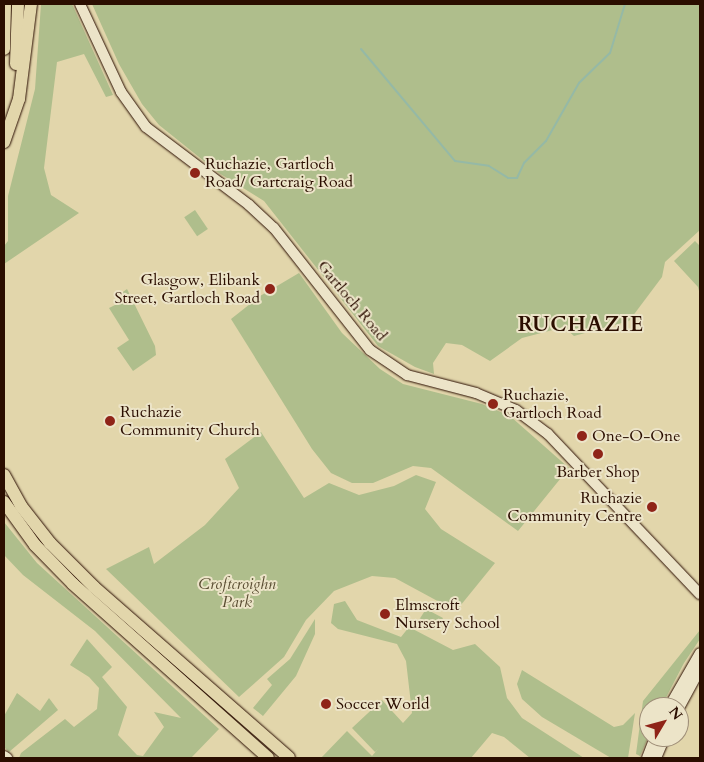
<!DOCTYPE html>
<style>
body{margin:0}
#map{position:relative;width:704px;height:762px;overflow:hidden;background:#e2d6ab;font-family:Cardo,serif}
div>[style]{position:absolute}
.green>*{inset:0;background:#afbe8c;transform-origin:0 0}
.stream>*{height:2px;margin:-1px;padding:0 1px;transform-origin:1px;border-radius:1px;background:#95b9a6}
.roads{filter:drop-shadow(0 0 1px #2b0e00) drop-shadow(0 0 1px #2b0e00)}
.secondary>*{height:10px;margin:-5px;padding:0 5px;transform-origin:5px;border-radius:5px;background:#ece4c8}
.highway>*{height:12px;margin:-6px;padding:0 6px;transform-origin:6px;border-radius:6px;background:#e2d6ab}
.dots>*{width:14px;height:14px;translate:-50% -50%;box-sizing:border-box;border:2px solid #ece4c8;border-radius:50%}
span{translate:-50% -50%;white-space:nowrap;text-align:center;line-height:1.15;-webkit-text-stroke:4px #ece4c8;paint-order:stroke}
.poi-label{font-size:16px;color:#2b0e00}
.left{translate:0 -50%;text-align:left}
.right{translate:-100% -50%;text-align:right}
.street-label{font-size:16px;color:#2b0e00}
.park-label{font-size:16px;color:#594c31;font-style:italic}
.district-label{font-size:21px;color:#2b0e00;font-weight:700;letter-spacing:1px}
.frame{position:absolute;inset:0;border:5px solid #2b0e00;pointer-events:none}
.north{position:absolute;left:639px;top:697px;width:50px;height:50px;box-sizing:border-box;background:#ece4c8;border:1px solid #9f8e78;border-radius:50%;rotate:53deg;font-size:14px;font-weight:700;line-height:20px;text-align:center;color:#2b0e00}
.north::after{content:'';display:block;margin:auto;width:18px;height:22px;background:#8f2418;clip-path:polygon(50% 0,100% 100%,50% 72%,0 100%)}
</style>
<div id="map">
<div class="green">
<i style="clip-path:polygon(41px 4px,72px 4px,113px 95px,106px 97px,84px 54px,57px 62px,44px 168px,51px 195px,79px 213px,4px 264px,4px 246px,8px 241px,8px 196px,35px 89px)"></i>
<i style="clip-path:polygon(92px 4px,700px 4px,700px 230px,665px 262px,662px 277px,629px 321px,574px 336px,564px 327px,522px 338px,490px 361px,462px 345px,446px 343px,433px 363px,434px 374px,415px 367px,378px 346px,264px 201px,219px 173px,159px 125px,142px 104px,119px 64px)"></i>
<i style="left:195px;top:210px;width:23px;height:13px;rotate:56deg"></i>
<i style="clip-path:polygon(695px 241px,700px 246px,700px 295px,698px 287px,674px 261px)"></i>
<i style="clip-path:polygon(299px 273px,342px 333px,380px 369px,403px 384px,482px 404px,510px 416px,569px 468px,518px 531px,431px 468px,413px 466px,373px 483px,352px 483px,331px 473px,312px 449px,231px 319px,260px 296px)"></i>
<i style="clip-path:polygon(127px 289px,155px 346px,156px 355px,133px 371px,117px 348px,129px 340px,109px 308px,119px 303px,116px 297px)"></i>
<i style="clip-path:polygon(261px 432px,304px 498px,329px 483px,359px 495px,394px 486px,416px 475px,436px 482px,425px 509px,441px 529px,495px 563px,456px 611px,395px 578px,372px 576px,334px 591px,306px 620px,284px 657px,239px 697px,106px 569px,149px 547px,154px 564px,205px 525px,239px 488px,225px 459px)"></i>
<i style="clip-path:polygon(4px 522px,37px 563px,219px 729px,191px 758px,19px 758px,21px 753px,65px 719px,74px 727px,97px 709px,99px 688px,89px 677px,70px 665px,87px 639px,112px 667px,102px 677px,127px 707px,118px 735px,137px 755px,143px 756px,164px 727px,154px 712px,181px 718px,95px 631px,23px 575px,4px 555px)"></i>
<i style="clip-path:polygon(345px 601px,357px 620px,401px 637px,409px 627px,453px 650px,475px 644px,500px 667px,507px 698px,522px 718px,584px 758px,530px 758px,504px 737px,492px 733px,471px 758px,321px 758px,347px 731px,372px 756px,378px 749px,375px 752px,352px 728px,382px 700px,403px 723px,412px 713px,406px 661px,397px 644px,338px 629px,331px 623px,334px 604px)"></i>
<i style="clip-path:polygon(426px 609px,443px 618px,437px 629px,426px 630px,417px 623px)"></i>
<i style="clip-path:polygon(315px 619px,315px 634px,296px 676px,263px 716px,253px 708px,272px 685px,267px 679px,290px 659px)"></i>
<i style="clip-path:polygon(700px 630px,700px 639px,684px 663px,661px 707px,649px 707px,649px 735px,640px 756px,636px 754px,643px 701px)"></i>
<i style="clip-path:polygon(522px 670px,614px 727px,623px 725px,635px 713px,628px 758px,611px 758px,542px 717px,522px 699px,517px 684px)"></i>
<i style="clip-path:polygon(17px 693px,40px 711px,49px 698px,58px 710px,9px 752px,4px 747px,4px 716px)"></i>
</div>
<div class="stream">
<i style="left:361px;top:49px;width:146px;rotate:50deg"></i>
<i style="left:455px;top:161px;width:34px;rotate:8deg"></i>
<i style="left:489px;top:166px;width:22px;rotate:32deg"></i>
<i style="left:508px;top:178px;width:9px"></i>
<i style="left:517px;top:178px;width:17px;rotate:-65deg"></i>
<i style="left:524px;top:163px;width:31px;rotate:-45deg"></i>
<i style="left:546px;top:141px;width:67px;rotate:-60.4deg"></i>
<i style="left:579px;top:83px;width:43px;rotate:-44.1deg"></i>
<i style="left:610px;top:53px;width:51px;rotate:-73deg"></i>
</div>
<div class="roads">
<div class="secondary">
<i style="left:80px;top:4px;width:97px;rotate:65deg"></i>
<i style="left:121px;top:92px;width:43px;rotate:54.5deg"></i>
<i style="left:146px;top:127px;width:129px;rotate:37.1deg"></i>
<i style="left:249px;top:205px;width:34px;rotate:43deg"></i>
<i style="left:274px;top:228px;width:155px;rotate:51.8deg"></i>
<i style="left:370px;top:350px;width:45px;rotate:34deg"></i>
<i style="left:407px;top:375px;width:71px;rotate:14.6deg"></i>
<i style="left:476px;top:393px;width:43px;rotate:23deg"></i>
<i style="left:516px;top:410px;width:40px;rotate:37deg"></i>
<i style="left:548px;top:434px;width:221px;rotate:46.5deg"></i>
<i style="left:669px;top:707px;width:62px;rotate:-60.1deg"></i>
<i style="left:679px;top:708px;width:44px;rotate:-61.7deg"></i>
<i style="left:4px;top:756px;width:4px;rotate:34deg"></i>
<i style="left:647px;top:758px;width:22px;rotate:-69deg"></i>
<i style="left:656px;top:758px;width:23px;rotate:-67deg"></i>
</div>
<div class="highway">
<i style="left:4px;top:49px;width:45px;rotate:-88.7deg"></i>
<i style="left:16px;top:64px;width:60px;rotate:-88.1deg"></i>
<i style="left:4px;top:142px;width:46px;rotate:-70.8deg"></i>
<i style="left:19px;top:99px;width:96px;rotate:-82.8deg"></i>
<i style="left:4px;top:475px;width:35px;rotate:61deg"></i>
<i style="left:21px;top:506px;width:47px;rotate:51.9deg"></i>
<i style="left:50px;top:543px;width:62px;rotate:45deg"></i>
<i style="left:94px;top:587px;width:259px;rotate:41.2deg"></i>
<i style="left:4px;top:502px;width:53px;rotate:54.2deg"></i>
<i style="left:35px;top:545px;width:54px;rotate:45.7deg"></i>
<i style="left:73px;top:584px;width:261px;rotate:41.7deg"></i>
</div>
</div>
<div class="dots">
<i style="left:195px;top:173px;background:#8f2418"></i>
<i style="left:270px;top:289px;background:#8f2418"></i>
<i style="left:493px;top:404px;background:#8f2418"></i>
<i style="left:110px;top:421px;background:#8f2418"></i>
<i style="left:582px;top:436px;background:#8f2418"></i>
<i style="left:598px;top:454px;background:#8f2418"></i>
<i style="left:652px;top:507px;background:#8f2418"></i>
<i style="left:385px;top:614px;background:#8f2418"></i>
<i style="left:326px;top:704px;background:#8f2418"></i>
</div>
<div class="poi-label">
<span class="left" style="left:205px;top:173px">Ruchazie, Gartloch<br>Road/ Gartcraig Road</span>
<span class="right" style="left:260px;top:289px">Glasgow, Elibank<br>Street, Gartloch Road</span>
<span class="left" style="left:503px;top:404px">Ruchazie,<br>Gartloch Road</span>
<span class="left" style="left:120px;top:421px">Ruchazie<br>Community Church</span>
<span class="left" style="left:592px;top:436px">One-O-One</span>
<span style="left:598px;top:472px">Barber Shop</span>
<span class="right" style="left:642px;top:507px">Ruchazie<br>Community Centre</span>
<span class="left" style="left:395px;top:614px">Elmscroft<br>Nursery School</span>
<span class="left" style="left:336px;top:704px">Soccer World</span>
</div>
<div class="street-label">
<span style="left:352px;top:301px;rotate:50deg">Gartloch Road</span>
</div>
<div class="park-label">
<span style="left:237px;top:593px">Croftcroighn<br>Park</span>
</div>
<div class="district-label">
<span style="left:581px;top:325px">RUCHAZIE</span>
</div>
<div class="frame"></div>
<div class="north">N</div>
</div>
